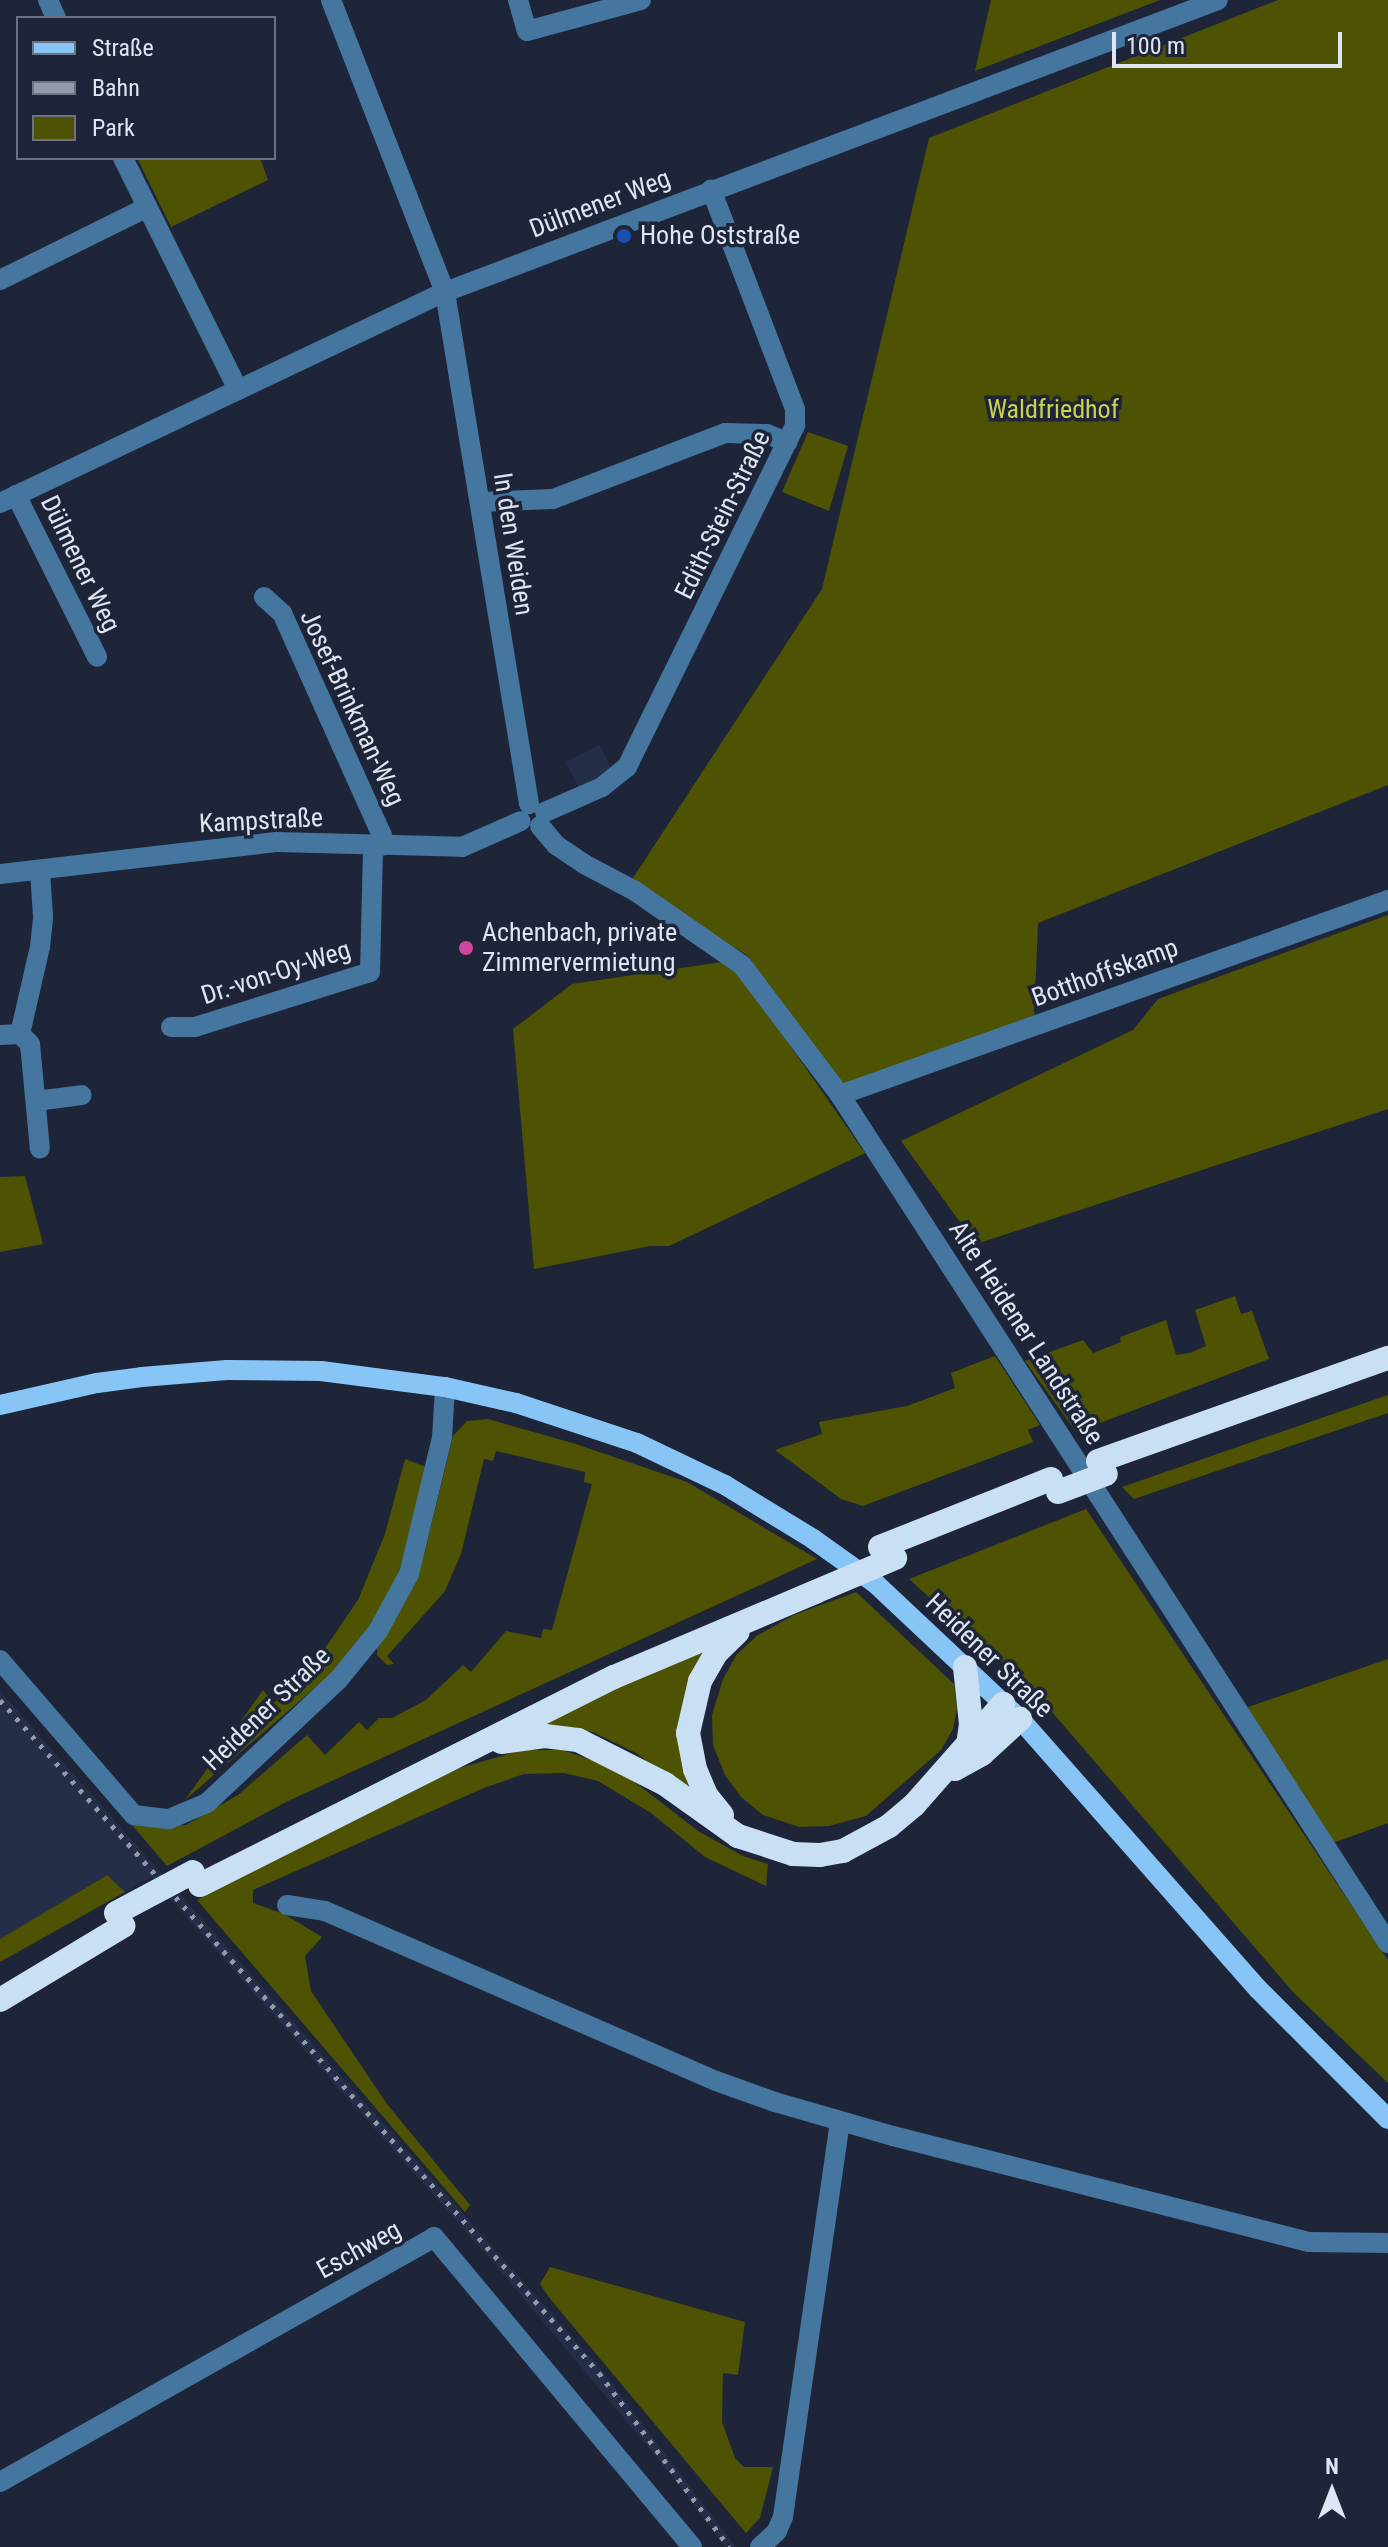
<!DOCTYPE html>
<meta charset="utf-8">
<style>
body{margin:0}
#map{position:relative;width:1388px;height:2547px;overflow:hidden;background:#1e2538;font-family:"Roboto Condensed",sans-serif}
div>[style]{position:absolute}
.built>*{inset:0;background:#252e48;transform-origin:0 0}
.green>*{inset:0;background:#4d5302}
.minor>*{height:20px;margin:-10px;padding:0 10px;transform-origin:10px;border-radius:10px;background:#44769f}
.major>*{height:20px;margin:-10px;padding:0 10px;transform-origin:10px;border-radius:10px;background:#88c5f7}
.highway>*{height:24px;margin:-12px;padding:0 12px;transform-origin:12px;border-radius:12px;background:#c8dff4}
.rail>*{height:5px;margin-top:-2.5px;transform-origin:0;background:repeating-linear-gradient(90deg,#949aa9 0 4px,transparent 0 12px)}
.highway-bridge>*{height:24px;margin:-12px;padding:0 12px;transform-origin:12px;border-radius:12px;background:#c8dff4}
.dots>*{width:22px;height:22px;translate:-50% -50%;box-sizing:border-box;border:4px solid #1e2538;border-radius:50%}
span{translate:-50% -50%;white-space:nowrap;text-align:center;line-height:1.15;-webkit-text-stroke:7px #1e2538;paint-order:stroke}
.street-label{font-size:26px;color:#e0e5f2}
.poi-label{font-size:26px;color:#e0e5f2}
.left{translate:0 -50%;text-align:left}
.park-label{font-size:26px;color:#c9d44c}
.legend{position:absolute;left:16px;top:16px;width:260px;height:144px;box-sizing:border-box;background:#1e2538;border:2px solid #6c7282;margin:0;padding:10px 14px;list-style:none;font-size:24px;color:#e0e5f2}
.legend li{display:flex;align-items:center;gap:16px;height:40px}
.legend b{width:40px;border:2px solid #6c7282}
.north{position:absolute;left:1292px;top:2451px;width:80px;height:80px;-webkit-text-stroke:6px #1e2538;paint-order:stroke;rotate:0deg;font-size:22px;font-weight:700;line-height:32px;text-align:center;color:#e0e5f2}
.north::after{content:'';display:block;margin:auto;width:28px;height:36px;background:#e0e5f2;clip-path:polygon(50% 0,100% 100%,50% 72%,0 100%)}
.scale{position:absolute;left:1112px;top:32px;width:230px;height:36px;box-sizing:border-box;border:4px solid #e0e5f2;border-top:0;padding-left:10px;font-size:24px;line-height:28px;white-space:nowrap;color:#e0e5f2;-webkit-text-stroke:6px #1e2538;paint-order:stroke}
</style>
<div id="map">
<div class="built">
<i style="left:600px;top:745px;width:28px;height:38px;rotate:64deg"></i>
<i style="clip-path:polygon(0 1691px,600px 2368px,736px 2547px,725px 2547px,669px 2472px,493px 2262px,151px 1877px,125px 1892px,106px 1875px,0 1939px)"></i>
</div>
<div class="green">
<i style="clip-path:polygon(991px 0,1160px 0,975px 71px)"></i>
<i style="clip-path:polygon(1278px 0,1388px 0,1388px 785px,1038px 923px,1034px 1019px,840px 1088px,748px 956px,631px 881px,822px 589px,929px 138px)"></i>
<i style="clip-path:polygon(137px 158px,260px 158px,268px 180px,171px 227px)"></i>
<i style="clip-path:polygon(808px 432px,848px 446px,829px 511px,782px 492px)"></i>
<i style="clip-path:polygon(1388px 915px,1388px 1109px,976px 1244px,901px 1141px,1133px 1030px,1158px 999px)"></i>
<i style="clip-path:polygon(722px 962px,736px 972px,770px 1017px,865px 1153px,669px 1246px,650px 1246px,534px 1269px,513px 1029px,572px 984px)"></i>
<i style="clip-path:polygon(25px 1176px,43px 1244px,0 1252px,0 1177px)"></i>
<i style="clip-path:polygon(1235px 1296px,1241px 1314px,1252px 1311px,1269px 1359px,1076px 1432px,1025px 1361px,1083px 1340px,1093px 1353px,1121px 1342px,1120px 1337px,1166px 1320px,1176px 1355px,1190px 1353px,1206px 1346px,1195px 1310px)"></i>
<i style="clip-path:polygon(995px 1356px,1040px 1425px,1028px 1430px,1033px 1442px,863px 1506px,841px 1499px,775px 1450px,822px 1434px,819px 1422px,907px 1406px,955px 1388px,951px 1373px)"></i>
<i style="clip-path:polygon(1388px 1395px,1388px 1413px,1134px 1499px,1122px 1487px)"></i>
<i style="clip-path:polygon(488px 1419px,576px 1444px,687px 1482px,817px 1559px,288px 1801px,167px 1866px,132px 1825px,186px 1825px,238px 1795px,307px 1735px,325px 1755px,359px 1722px,367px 1730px,379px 1718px,392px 1718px,426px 1700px,463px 1665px,471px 1672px,506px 1631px,541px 1638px,543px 1629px,552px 1630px,592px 1484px,584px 1482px,585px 1472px,496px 1451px,493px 1461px,484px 1459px,461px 1554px,445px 1591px,387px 1656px,394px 1664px,387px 1665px,377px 1655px,377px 1646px,409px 1592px,425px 1551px,453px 1436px,467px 1421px)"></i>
<i style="clip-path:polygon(405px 1459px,426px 1467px,415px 1521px,397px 1577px,371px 1624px,331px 1674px,185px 1800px,263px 1690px,273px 1702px,319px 1657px,358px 1600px,385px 1534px)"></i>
<i style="clip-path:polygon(1086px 1509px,1388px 1960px,1388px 2083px,1293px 1992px,1034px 1691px,909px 1579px)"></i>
<i style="clip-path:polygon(856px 1592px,954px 1684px,957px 1709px,953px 1729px,941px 1750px,866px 1816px,829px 1826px,799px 1827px,763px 1815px,741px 1797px,725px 1775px,713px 1745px,712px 1715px,723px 1679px,737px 1654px,758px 1635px,794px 1615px)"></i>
<i style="clip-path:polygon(701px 1648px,702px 1656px,693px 1670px,702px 1803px,636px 1753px,593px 1732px,531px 1725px)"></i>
<i style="clip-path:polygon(1388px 1659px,1388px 1823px,1333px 1843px,1245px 1708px)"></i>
<i style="clip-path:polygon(522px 1750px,562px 1750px,618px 1769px,698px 1831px,743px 1856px,768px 1864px,766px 1886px,705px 1857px,651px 1813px,598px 1781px,564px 1773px,524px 1774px,484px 1788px,253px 1890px,253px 1903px,284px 1914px,322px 1937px,305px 1956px,311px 1991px,387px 2104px,470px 2205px,465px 2212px,197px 1900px,446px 1772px)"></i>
<i style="clip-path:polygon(107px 1875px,125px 1892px,0 1962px,0 1939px)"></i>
<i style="clip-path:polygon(550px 2267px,745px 2322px,738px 2375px,723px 2373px,722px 2422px,735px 2458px,744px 2467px,773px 2467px,760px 2518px,746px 2533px,551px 2300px,540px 2284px)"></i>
</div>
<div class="minor">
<i style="left:48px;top:0;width:20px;rotate:66deg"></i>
<i style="left:331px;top:0;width:313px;rotate:68.7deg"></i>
<i style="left:445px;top:292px;width:519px;rotate:80.68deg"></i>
<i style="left:518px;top:0;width:32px;rotate:74deg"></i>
<i style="left:527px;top:31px;width:118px;rotate:-15.2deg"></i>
<i style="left:123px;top:158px;width:259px;rotate:63.6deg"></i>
<i style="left:0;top:280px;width:163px;rotate:-26.3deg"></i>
<i style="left:16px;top:495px;width:181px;rotate:63.4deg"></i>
<i style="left:480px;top:502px;width:73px;rotate:-2.4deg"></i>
<i style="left:553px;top:499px;width:184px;rotate:-21deg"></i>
<i style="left:725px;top:433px;width:42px;rotate:1.4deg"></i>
<i style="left:767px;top:434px;width:22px;rotate:22deg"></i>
<i style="left:0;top:503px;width:492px;rotate:-25.4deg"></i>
<i style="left:445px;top:292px;width:826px;rotate:-20.69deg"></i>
<i style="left:264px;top:597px;width:24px;rotate:42deg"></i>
<i style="left:282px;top:613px;width:243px;rotate:65.8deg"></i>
<i style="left:382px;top:835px;width:11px;rotate:90deg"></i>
<i style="left:545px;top:812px;width:62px;rotate:-23.7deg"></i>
<i style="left:602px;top:787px;width:32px;rotate:-39deg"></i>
<i style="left:627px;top:767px;width:381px;rotate:-63.8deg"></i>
<i style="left:795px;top:425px;width:16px;rotate:-90deg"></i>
<i style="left:795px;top:409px;width:235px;rotate:-110.9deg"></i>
<i style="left:540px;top:826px;width:25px;rotate:50deg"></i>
<i style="left:556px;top:845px;width:34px;rotate:34deg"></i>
<i style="left:584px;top:864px;width:58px;rotate:27.9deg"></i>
<i style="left:635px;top:891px;width:130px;rotate:34.7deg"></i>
<i style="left:742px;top:965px;width:163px;rotate:53deg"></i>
<i style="left:840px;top:1095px;width:1010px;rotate:57.13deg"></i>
<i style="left:0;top:874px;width:278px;rotate:-6.6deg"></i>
<i style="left:276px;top:842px;width:186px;rotate:1.5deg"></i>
<i style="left:462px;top:847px;width:64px;rotate:-23.8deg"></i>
<i style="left:171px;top:1027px;width:24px"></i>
<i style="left:195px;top:1027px;width:183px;rotate:-17.4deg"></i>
<i style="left:370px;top:972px;width:127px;rotate:-88.6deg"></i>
<i style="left:20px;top:1034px;width:14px;rotate:45deg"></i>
<i style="left:30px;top:1044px;width:105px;rotate:84.6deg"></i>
<i style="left:0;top:1035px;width:20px;rotate:-3deg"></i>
<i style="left:20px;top:1034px;width:89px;rotate:-77.1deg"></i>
<i style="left:40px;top:947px;width:31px;rotate:-84deg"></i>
<i style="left:43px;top:916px;width:45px;rotate:-93.8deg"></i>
<i style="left:840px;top:1095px;width:582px;rotate:-19.59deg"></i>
<i style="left:36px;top:1101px;width:46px;rotate:-7.4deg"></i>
<i style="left:0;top:1660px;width:205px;rotate:49.2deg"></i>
<i style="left:134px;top:1815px;width:35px;rotate:7deg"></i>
<i style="left:169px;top:1819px;width:41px;rotate:-22.8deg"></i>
<i style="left:207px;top:1803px;width:181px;rotate:-43.2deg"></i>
<i style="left:339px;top:1679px;width:62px;rotate:-50.9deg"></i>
<i style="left:378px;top:1631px;width:65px;rotate:-61.5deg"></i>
<i style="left:409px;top:1574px;width:140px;rotate:-76.4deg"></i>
<i style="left:442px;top:1438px;width:51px;rotate:-86.6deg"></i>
<i style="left:287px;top:1905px;width:38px;rotate:9deg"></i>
<i style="left:325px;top:1911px;width:426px;rotate:23.5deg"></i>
<i style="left:716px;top:2081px;width:63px;rotate:19.6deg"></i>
<i style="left:775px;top:2102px;width:123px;rotate:16.1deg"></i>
<i style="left:893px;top:2136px;width:429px;rotate:14.3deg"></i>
<i style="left:1309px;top:2242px;width:79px;rotate:0.7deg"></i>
<i style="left:0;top:2482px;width:498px;rotate:-29.4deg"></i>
<i style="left:434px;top:2237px;width:403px;rotate:50.2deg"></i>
<i style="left:760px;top:2547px;width:23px;rotate:-43deg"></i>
<i style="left:777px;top:2531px;width:15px;rotate:-67deg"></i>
<i style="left:783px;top:2517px;width:400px;rotate:-81.8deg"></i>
</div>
<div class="major">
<i style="left:0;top:1405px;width:99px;rotate:-12.8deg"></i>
<i style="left:97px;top:1383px;width:45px;rotate:-7.6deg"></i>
<i style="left:142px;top:1377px;width:85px;rotate:-4.7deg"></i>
<i style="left:227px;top:1370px;width:94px;rotate:0.6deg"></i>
<i style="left:321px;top:1371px;width:125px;rotate:7.4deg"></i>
<i style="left:445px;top:1387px;width:73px;rotate:12.7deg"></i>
<i style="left:516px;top:1403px;width:127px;rotate:18.3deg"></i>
<i style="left:637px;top:1443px;width:98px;rotate:25.5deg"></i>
<i style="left:725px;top:1485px;width:103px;rotate:31.5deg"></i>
<i style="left:813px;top:1539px;width:77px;rotate:35.5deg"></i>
<i style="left:876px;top:1584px;width:197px;rotate:43.2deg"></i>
<i style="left:1020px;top:1719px;width:360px;rotate:48.6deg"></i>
<i style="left:1258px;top:1989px;width:184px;rotate:45deg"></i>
</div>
<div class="highway">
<i style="left:1098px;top:1461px;width:308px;rotate:-19.6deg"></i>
<i style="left:880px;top:1547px;width:184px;rotate:-21.7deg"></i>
<i style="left:965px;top:1667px;width:57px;rotate:84deg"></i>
<i style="left:971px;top:1724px;width:21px;rotate:98deg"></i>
<i style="left:501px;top:1742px;width:44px;rotate:-7.8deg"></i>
<i style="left:545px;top:1736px;width:33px;rotate:7deg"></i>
<i style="left:578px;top:1740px;width:97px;rotate:26.8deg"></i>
<i style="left:665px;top:1784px;width:90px;rotate:35.5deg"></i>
<i style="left:738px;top:1836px;width:58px;rotate:18.1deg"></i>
<i style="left:793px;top:1854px;width:27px;rotate:2deg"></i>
<i style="left:820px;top:1855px;width:23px;rotate:-10deg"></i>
<i style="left:843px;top:1851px;width:52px;rotate:-28.5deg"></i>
<i style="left:889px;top:1826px;width:33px;rotate:-40deg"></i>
<i style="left:914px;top:1805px;width:135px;rotate:-48.6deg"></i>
<i style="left:955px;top:1769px;width:31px;rotate:-29deg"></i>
<i style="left:982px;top:1754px;width:52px;rotate:-42.6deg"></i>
<i style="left:722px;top:1815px;width:26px;rotate:-129deg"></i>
<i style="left:706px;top:1795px;width:28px;rotate:-113deg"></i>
<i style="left:695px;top:1769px;width:37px;rotate:-101deg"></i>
<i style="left:688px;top:1733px;width:53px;rotate:-77deg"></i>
<i style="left:700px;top:1681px;width:32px;rotate:-60deg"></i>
<i style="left:716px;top:1653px;width:30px;rotate:-44deg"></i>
<i style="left:200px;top:1885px;width:463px;rotate:-26.7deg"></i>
<i style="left:614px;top:1677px;width:218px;rotate:-22.9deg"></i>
<i style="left:0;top:2000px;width:144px;rotate:-31deg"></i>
</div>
<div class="rail">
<i style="left:0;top:1700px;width:901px;rotate:48.33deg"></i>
<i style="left:599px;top:2373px;width:217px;rotate:53.2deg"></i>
</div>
<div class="highway-bridge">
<i style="left:1058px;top:1492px;width:51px;rotate:-20.6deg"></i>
<i style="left:815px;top:1592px;width:87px;rotate:-23deg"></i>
<i style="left:116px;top:1913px;width:87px;rotate:-28deg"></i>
</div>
<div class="dots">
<i style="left:624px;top:236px;background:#1a4fb4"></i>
<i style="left:466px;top:948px;background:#d1479c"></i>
</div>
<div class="street-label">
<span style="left:600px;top:204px;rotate:-21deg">Dülmener Weg</span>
<span style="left:723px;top:515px;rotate:-64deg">Edith-Stein-Straße</span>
<span style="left:513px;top:544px;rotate:81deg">In den Weiden</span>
<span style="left:80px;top:564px;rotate:64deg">Dülmener Weg</span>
<span style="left:352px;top:708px;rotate:65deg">Josef-Brinkman-Weg</span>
<span style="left:261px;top:821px;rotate:-3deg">Kampstraße</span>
<span style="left:276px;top:973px;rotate:-18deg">Dr.-von-Oy-Weg</span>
<span style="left:1105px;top:973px;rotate:-20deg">Botthoffskamp</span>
<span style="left:1026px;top:1333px;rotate:57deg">Alte Heidener Landstraße</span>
<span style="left:989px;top:1656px;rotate:44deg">Heidener Straße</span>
<span style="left:267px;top:1709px;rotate:-44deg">Heidener Straße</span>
<span style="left:359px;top:2250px;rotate:-29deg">Eschweg</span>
</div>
<div class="poi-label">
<span class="left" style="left:640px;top:236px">Hohe Oststraße</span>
<span class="left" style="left:482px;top:948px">Achenbach, private<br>Zimmervermietung</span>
</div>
<div class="park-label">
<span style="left:1053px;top:410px">Waldfriedhof</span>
</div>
<ul class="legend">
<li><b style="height:10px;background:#88c5f7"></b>Straße</li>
<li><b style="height:10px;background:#949aa9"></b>Bahn</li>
<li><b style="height:22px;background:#4d5302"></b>Park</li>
</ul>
<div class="north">N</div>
<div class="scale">100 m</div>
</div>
